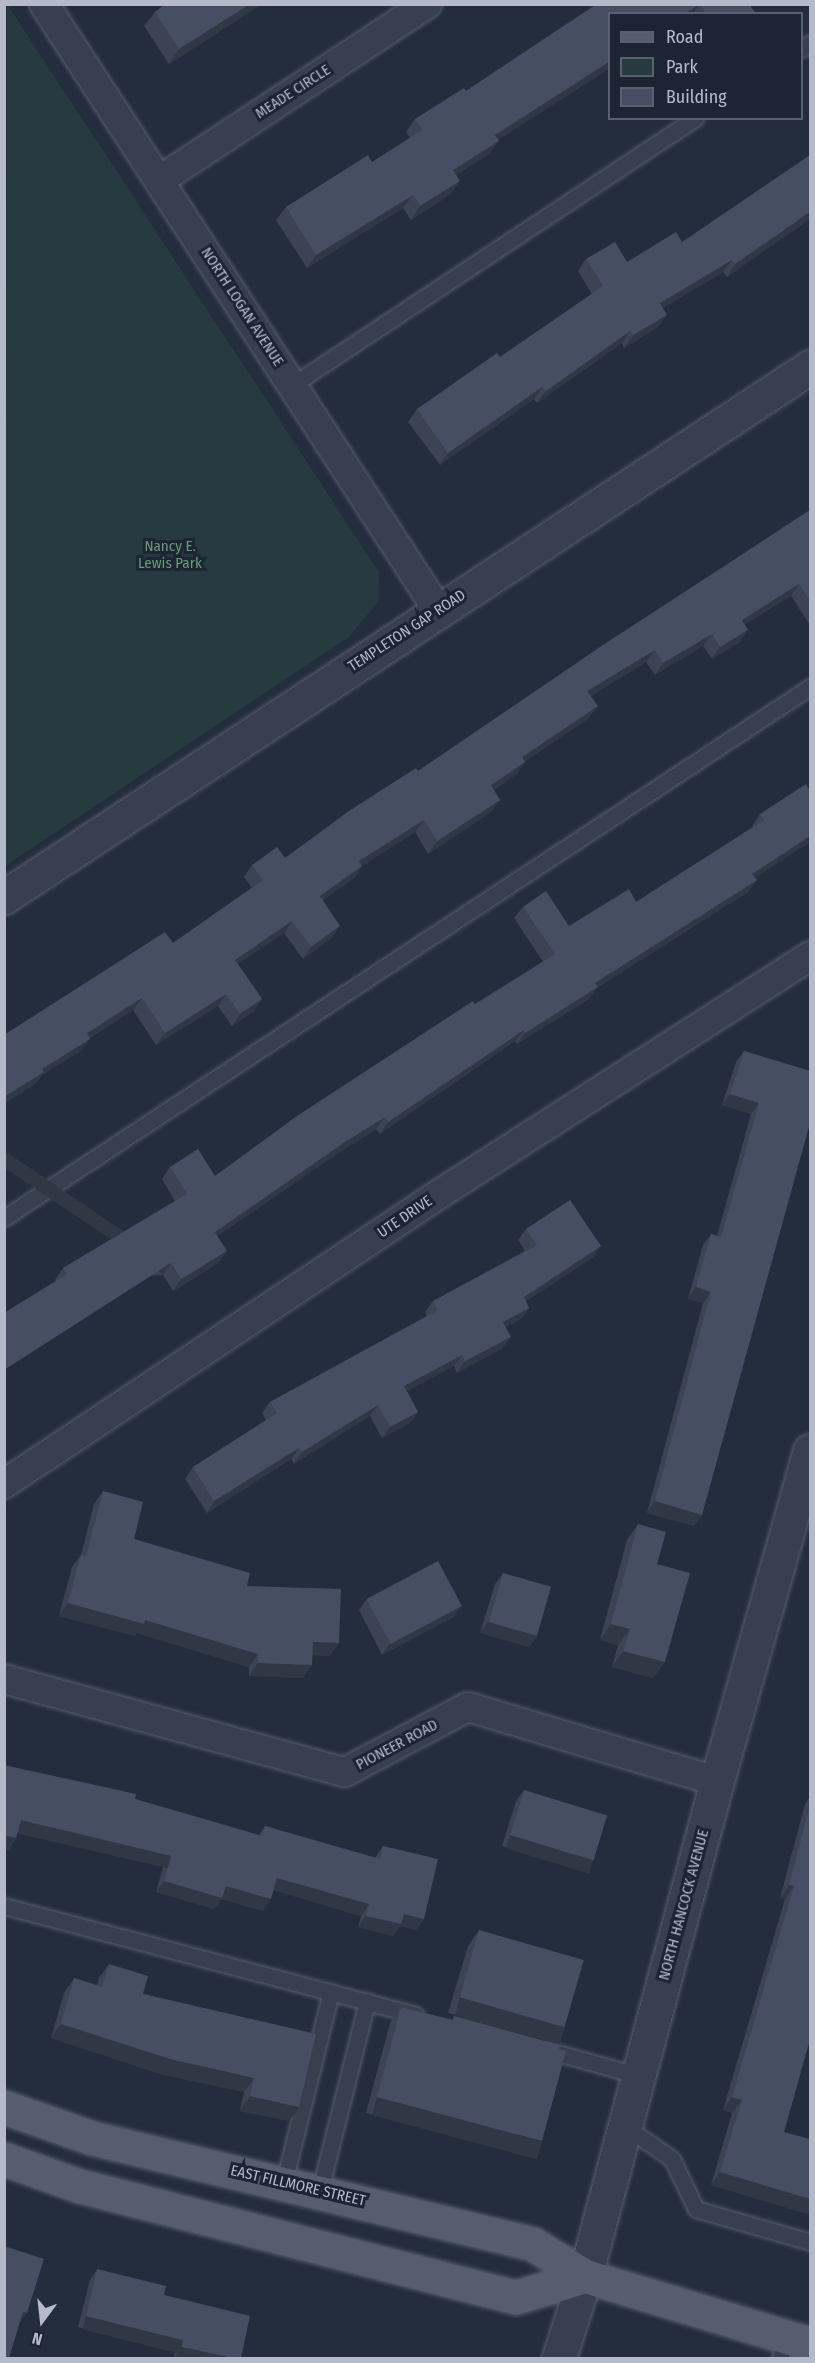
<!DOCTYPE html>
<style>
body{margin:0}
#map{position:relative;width:815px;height:2363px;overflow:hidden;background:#242d3e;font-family:"Fira Sans Condensed",sans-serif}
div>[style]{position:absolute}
.green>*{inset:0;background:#263a3f}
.roads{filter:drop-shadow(0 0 2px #565d6c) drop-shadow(0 0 2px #565d6c)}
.service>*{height:15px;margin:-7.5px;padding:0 7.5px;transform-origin:7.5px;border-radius:7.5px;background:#383f4e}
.minor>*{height:28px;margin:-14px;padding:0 14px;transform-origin:14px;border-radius:14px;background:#383f4e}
.tertiary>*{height:33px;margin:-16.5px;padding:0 16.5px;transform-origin:16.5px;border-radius:16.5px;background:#383f4e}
.primary>*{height:33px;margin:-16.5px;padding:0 16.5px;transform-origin:16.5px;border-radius:16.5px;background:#565e6e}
.wall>*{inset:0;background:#3b4354}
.shaded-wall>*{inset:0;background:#303745;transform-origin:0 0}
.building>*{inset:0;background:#454e62;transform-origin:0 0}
span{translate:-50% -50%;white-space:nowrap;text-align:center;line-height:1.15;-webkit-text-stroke:6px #1d2433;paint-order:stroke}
.street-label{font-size:15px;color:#b4bac9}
.park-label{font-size:15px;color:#6b9a79}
.frame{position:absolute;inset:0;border:6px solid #b4bac9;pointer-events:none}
.legend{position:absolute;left:608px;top:12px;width:195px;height:108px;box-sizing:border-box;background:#1d2433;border:2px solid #59606f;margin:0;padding:8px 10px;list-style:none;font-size:18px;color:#b4bac9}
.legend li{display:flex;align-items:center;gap:12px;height:30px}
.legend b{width:30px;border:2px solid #59606f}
.north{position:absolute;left:12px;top:2291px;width:60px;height:60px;-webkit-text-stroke:4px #1d2433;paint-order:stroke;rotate:195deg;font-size:16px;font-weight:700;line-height:24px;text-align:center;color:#b4bac9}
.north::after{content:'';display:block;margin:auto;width:21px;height:27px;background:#b4bac9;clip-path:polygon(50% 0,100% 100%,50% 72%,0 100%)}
</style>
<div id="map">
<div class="green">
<i style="clip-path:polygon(7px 4px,379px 572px,378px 602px,349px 637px,5px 866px)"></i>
</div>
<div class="roads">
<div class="service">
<i style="left:802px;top:49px;width:10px;rotate:-37deg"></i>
<i style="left:292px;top:385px;width:484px;rotate:-33.5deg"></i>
<i style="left:4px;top:1218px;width:965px;rotate:-33.38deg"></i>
<i style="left:4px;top:1906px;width:426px;rotate:14.8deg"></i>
<i style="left:547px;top:2050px;width:97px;rotate:15.6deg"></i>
<i style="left:626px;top:2127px;width:56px;rotate:34.8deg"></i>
<i style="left:672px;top:2159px;width:55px;rotate:64.4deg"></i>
<i style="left:696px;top:2209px;width:119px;rotate:16.1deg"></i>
<i style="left:284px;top:2182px;width:196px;rotate:-76.1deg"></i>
<i style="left:320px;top:2190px;width:195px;rotate:-76deg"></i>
<i style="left:780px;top:2358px;width:22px;rotate:-72deg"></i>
</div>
<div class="minor">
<i style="left:44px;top:4px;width:723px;rotate:56.97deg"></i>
<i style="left:160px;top:180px;width:320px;rotate:-33.4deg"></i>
<i style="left:4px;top:1484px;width:525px;rotate:-33.66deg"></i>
<i style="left:441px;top:1193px;width:439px;rotate:-32.7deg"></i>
<i style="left:4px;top:1679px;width:353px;rotate:15.3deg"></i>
<i style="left:345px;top:1772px;width:139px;rotate:-27.9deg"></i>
<i style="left:468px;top:1707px;width:260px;rotate:16.6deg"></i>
</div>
<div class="tertiary">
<i style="left:4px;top:897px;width:965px;rotate:-33.33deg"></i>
<i style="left:559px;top:2358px;width:86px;rotate:-72.4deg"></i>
<i style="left:585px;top:2276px;width:512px;rotate:-75.07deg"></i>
<i style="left:717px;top:1781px;width:343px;rotate:-74.3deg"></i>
</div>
<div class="primary">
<i style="left:4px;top:2107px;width:93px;rotate:19.4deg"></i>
<i style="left:92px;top:2138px;width:454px;rotate:13.5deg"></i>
<i style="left:533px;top:2244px;width:61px;rotate:31.6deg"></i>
<i style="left:585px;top:2276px;width:235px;rotate:16.8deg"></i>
<i style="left:4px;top:2159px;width:81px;rotate:19.6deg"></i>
<i style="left:80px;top:2186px;width:450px;rotate:14.3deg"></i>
<i style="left:516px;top:2297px;width:72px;rotate:-16.9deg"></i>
</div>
</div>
<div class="wall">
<i style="clip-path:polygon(165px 4px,259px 4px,256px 8px,169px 64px,144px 26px,155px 12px)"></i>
<i style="clip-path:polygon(597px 4px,749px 4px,756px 14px,609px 14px,498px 140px,489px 154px,456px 175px,451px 194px,411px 220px,403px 208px,307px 268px,276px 220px,286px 207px,372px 162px,410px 138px,406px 132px,415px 119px,466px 91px)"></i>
<i style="clip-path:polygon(810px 219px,727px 277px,723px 272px,663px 308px,658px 327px,624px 348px,622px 343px,537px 403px,534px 399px,440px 465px,408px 422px,417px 409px,500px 357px,592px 294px,578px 271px,586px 259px,627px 262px,682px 242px)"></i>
<i style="clip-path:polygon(810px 510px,810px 625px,791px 596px,745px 624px,740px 642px,712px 659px,703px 646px,655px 675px,646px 662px,591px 696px,589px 718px,525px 761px,525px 762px,517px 774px,493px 790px,500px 800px,491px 812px,428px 854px,415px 832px,362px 866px,354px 878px,323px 900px,332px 938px,303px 959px,284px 933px,238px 964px,262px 999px,254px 1011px,232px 1026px,218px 1006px,156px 1045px,133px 1010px,90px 1038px,81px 1051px,42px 1075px,35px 1084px,4px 1104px,4px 1035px,173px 943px,252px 888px,244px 877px,252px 865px,285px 858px,418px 771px)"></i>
<i style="clip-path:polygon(760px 814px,810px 842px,755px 878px,757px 880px,748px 892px,597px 988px,589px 999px,517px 1044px,515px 1041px,380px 1134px,376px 1129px,337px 1154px,217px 1236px,219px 1263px,173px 1291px,163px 1275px,56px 1281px,55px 1280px,63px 1268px,175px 1201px,162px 1179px,170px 1167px,215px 1176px,475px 1004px,543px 962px,514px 918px,523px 907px,569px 926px,636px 902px,753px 827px,752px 826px)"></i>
<i style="clip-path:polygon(744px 1051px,810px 1071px,702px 1515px,694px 1526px,647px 1513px,703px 1303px,688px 1299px,703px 1245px,711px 1234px,717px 1236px,751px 1114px,722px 1105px,736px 1062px)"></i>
<i style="clip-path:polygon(526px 1229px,601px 1246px,593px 1257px,526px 1301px,529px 1308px,521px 1319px,506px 1327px,503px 1348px,457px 1373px,454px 1366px,407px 1391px,418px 1412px,410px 1423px,382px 1438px,370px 1416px,294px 1464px,291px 1459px,207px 1513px,185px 1479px,193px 1467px,266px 1420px,262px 1413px,270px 1402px,427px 1316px,425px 1312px,433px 1301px,525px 1251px,518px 1240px)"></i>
<i style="clip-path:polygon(103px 1491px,134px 1539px,247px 1586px,330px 1656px,312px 1655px,303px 1678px,249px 1676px,249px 1667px,137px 1633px,135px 1636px,59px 1616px,72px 1567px,81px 1555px,94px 1504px)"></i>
<i style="clip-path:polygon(638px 1524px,657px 1564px,665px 1662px,653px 1678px,612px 1667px,618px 1645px,600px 1640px,627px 1540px)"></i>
<i style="clip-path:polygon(503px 1573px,537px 1636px,529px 1647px,480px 1633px,495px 1584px)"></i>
<i style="clip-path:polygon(367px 1599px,454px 1617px,382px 1655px,359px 1610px)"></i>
<i style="clip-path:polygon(4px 1765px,135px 1799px,259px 1835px,265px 1826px,375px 1858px,383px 1846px,424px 1919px,416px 1930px,400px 1926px,393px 1936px,358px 1927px,361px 1916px,274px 1890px,263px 1911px,222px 1899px,214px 1909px,156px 1892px,163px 1867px,18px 1832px,9px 1850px,4px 1849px)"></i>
<i style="clip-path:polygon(524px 1790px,585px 1871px,502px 1846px,516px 1801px)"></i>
<i style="clip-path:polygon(810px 1796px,810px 2039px,784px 2132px,808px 2214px,711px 2185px,732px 2113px,723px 2110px,785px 1899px,780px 1898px,805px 1804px)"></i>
<i style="clip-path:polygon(479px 1930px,554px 2042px,448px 2013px,468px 1946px)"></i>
<i style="clip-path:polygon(109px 1964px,143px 1994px,316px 2034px,289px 2121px,240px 2111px,244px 2092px,160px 2074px,51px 2038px,64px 1993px,74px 1978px,97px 1985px,99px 1978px)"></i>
<i style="clip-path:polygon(401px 2007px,452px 2020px,454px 2016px,530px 2157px,366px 2113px,390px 2023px)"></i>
<i style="clip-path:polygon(97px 2269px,164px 2295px,250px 2316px,174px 2358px,175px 2351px,78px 2327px,90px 2280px)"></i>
</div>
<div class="shaded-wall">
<i style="clip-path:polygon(250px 4px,259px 4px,256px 8px,169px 64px,179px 49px)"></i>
<i style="clip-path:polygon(699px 4px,693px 14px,685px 14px)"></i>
<i style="clip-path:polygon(609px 62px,609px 69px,486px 148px,495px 135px)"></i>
<i style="clip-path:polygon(499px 141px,489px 154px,444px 183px,453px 170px)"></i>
<i style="clip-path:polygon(460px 181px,451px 194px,411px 220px,420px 206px)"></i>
<i style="clip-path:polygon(413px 195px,403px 208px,307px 268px,316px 255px)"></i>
<i style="clip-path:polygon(810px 212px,810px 219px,727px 277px,735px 264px)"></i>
<i style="clip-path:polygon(732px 260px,723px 272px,651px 315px,660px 303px)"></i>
<i style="clip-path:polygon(667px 315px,658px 327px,624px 348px,633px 335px)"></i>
<i style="clip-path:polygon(630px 331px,622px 343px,537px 403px,546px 391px)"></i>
<i style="clip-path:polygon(542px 387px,534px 399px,440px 465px,448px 453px)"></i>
<i style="clip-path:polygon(799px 584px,791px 596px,733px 632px,742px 620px)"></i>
<i style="clip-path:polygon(748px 630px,740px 642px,712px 659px,720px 647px)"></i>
<i style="clip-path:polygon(712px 634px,703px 646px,655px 675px,663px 663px)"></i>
<i style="clip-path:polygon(655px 650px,646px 662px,579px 703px,587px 691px)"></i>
<i style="clip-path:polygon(598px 706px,589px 718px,513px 769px,522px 757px)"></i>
<i style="clip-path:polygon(525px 762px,517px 774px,482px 798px,491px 785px)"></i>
<i style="clip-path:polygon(500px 800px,491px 812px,428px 854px,437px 841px)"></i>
<i style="clip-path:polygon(424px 820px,415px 832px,362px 866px,354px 878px,311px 908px,320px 896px,359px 861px)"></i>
<i style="clip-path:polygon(810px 836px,810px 842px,744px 885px,752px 874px)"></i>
<i style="clip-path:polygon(757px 880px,748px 892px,597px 988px,589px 999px,517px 1044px,525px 1033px,595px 983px)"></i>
<i style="clip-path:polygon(292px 921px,284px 933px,226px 972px,235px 960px)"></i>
<i style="clip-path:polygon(340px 926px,332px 938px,303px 959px,311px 947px)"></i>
<i style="clip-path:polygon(226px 994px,218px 1006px,156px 1045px,165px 1033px)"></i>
<i style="clip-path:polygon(142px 998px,133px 1010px,78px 1045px,87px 1033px)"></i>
<i style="clip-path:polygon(262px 999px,254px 1011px,232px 1026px,240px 1014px)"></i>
<i style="clip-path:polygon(524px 1030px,515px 1041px,380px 1134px,388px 1122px)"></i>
<i style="clip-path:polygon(90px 1039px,81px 1051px,42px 1075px,35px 1084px,4px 1104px,4px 1097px,42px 1069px)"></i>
<i style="clip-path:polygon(730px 1094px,759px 1103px,751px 1114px,722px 1105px)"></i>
<i style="clip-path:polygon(385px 1117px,376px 1129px,337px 1154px,206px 1244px,215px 1232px,345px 1142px)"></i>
<i style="clip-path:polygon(601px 1246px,593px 1257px,516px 1308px,524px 1297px)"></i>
<i style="clip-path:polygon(227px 1251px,219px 1263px,173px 1291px,181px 1279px)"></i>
<i style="left:171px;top:1263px;width:14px;height:198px;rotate:124deg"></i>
<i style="clip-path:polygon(696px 1287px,711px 1292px,703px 1303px,688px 1299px)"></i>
<i style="clip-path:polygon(529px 1308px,521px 1319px,495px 1333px,503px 1322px)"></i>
<i style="clip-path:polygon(511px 1337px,503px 1348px,457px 1373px,465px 1361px)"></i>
<i style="clip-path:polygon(462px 1355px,454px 1366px,396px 1397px,404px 1386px)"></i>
<i style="clip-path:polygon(378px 1405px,370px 1416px,294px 1464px,302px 1452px)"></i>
<i style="clip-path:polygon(418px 1412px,410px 1423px,382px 1438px,390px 1427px)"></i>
<i style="clip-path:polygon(299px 1448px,291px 1459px,207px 1513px,214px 1501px)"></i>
<i style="clip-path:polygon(655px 1501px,702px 1515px,694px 1526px,647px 1513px)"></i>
<i style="clip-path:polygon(68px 1603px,145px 1620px,258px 1654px,249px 1667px,137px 1633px,135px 1636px,59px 1616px)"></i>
<i style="clip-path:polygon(462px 1606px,454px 1617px,382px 1655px,390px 1643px)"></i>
<i style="clip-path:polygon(488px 1622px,537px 1636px,529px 1647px,480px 1633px)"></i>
<i style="clip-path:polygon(611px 1624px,630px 1629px,618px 1645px,600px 1640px)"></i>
<i style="clip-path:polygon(313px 1642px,339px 1643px,330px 1656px,304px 1655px)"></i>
<i style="clip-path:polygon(623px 1651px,665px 1662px,653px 1678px,612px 1667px)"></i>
<i style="clip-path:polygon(258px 1663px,312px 1665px,303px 1678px,249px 1676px)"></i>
<i style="left:21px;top:1820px;width:154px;height:14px;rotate:13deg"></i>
<i style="clip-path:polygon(4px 1835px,16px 1838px,9px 1850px,4px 1849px)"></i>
<i style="left:510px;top:1835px;width:87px;height:14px;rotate:17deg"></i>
<i style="clip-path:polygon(277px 1878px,369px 1904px,361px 1916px,269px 1889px)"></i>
<i style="clip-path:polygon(164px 1881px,226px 1886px,271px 1899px,263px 1911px,222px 1899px,214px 1909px,156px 1892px)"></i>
<i style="clip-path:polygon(789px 1885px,794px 1886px,785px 1899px,780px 1898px)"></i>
<i style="clip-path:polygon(404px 1914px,424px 1919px,416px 1930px,400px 1926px,393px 1936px,358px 1927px,366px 1916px)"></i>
<i style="left:460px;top:1997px;width:109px;height:20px;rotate:15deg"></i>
<i style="clip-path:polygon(61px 2024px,254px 2078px,244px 2092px,160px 2074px,51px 2038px)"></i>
<i style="clip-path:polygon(250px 2096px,299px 2107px,289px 2121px,240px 2111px)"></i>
<i style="left:377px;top:2097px;width:171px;height:19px;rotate:15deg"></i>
<i style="clip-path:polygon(732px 2097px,742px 2100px,732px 2113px,723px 2110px)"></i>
<i style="clip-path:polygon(720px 2172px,810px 2199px,810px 2210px,808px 2214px,711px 2185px)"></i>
<i style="clip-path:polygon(23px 2312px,27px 2313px,19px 2324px)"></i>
<i style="left:86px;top:2316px;width:100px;height:14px;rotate:14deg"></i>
<i style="clip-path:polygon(182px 2347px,232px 2358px,174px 2358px)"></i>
</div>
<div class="building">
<i style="clip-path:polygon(166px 4px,250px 4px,179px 49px,155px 12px)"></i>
<i style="clip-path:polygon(597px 4px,699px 4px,685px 14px,609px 14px,609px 62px,495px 135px,499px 141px,453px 170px,460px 181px,420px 206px,413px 195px,316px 255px,286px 207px,368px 155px,372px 162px,422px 130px,415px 119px,464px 88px,466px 91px)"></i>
<i style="clip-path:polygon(700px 4px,749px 4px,756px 14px,706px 14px)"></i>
<i style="clip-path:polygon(810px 155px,810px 212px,735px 264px,732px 260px,660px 303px,667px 315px,633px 335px,630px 331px,546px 391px,542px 387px,448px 453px,417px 409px,497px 353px,500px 357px,603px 286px,586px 259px,615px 242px,627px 262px,676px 232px,682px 242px)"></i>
<i style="clip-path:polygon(810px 510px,810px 601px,799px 584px,742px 620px,748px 630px,720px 647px,712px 634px,663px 663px,655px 650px,587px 691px,598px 706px,522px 757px,525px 762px,491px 785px,500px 800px,437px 841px,424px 820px,359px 861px,362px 866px,320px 896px,340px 926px,311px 947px,292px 921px,235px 960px,262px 999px,240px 1014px,226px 994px,165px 1033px,142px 998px,87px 1033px,90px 1039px,42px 1069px,44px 1072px,4px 1097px,4px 1035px,165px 932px,173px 943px,263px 880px,252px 865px,277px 847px,285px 858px,349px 811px,416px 768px,418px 771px,603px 645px)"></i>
<i style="clip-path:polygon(806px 784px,810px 791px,810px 836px,752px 874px,757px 880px,595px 983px,598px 987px,525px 1033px,524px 1030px,388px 1122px,385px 1117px,345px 1142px,215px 1232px,227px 1251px,181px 1279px,171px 1263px,4px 1370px,4px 1313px,67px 1274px,63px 1268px,187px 1194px,170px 1167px,198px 1149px,215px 1176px,297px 1116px,473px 1001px,475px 1004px,555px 954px,523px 907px,546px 891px,569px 926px,629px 889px,636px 902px,764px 820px,760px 814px)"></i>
<i style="clip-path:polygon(744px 1051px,810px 1071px,810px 1123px,702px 1515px,655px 1501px,711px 1292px,696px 1287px,711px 1234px,721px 1237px,759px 1103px,730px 1094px)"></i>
<i style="clip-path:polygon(570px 1200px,601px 1246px,524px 1297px,529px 1308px,503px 1322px,511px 1337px,465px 1361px,462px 1355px,404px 1386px,418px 1412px,390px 1427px,378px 1405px,302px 1452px,299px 1448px,214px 1501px,193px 1467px,277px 1413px,270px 1402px,438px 1310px,433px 1301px,537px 1245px,526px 1229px)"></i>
<i style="clip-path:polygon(103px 1491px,143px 1502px,134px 1539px,250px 1573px,247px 1586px,341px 1589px,339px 1643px,313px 1642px,312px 1665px,258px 1663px,258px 1654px,145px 1620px,144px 1624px,68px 1603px,81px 1554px,86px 1556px)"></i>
<i style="clip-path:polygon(638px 1524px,666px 1532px,657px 1564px,690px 1573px,665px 1662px,623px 1651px,630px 1629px,611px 1624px)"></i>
<i style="left:438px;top:1561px;width:51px;height:81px;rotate:62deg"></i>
<i style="left:503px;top:1573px;width:50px;height:51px;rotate:16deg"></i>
<i style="clip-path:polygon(4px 1765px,136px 1794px,135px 1799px,262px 1836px,265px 1826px,380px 1859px,383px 1846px,438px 1859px,424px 1919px,404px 1914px,401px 1924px,366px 1916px,369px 1904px,277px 1878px,271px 1899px,226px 1886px,222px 1898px,164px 1881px,171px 1856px,21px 1820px,16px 1838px,4px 1835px)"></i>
<i style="left:524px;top:1790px;width:87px;height:47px;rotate:17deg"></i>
<i style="clip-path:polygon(810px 1805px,810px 2039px,784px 2132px,810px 2139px,810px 2199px,720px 2172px,742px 2100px,732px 2097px,794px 1886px,789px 1885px)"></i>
<i style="left:479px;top:1930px;width:109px;height:70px;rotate:16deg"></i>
<i style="clip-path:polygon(109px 1964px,148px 1976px,143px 1994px,316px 2034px,299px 2107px,250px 2096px,254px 2078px,170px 2059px,61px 2024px,74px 1978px,102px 1987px)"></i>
<i style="clip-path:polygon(401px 2007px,453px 2020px,454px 2016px,560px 2045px,559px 2049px,566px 2051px,542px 2141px,377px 2097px)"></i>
<i style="clip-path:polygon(4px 2246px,44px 2259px,27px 2313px,23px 2312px,9px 2358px,4px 2358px)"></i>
<i style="clip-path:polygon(97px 2269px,166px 2286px,164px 2295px,250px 2316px,241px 2358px,232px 2358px,182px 2347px,183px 2340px,86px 2316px)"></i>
</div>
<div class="street-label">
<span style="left:293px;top:92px;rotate:-33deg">MEADE CIRCLE</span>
<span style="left:242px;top:307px;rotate:57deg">NORTH LOGAN AVENUE</span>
<span style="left:407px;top:631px;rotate:-33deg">TEMPLETON GAP ROAD</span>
<span style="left:405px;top:1217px;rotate:-34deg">UTE DRIVE</span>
<span style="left:397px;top:1745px;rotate:-28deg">PIONEER ROAD</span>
<span style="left:684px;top:1905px;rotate:-75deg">NORTH HANCOCK AVENUE</span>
<span style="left:298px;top:2186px;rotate:13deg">EAST FILLMORE STREET</span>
</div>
<div class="park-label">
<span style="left:170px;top:555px">Nancy E.<br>Lewis Park</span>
</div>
<div class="frame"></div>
<ul class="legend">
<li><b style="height:8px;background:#565e6e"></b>Road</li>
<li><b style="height:16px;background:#263a3f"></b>Park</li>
<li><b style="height:16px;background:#454e62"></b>Building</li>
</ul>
<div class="north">N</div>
</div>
